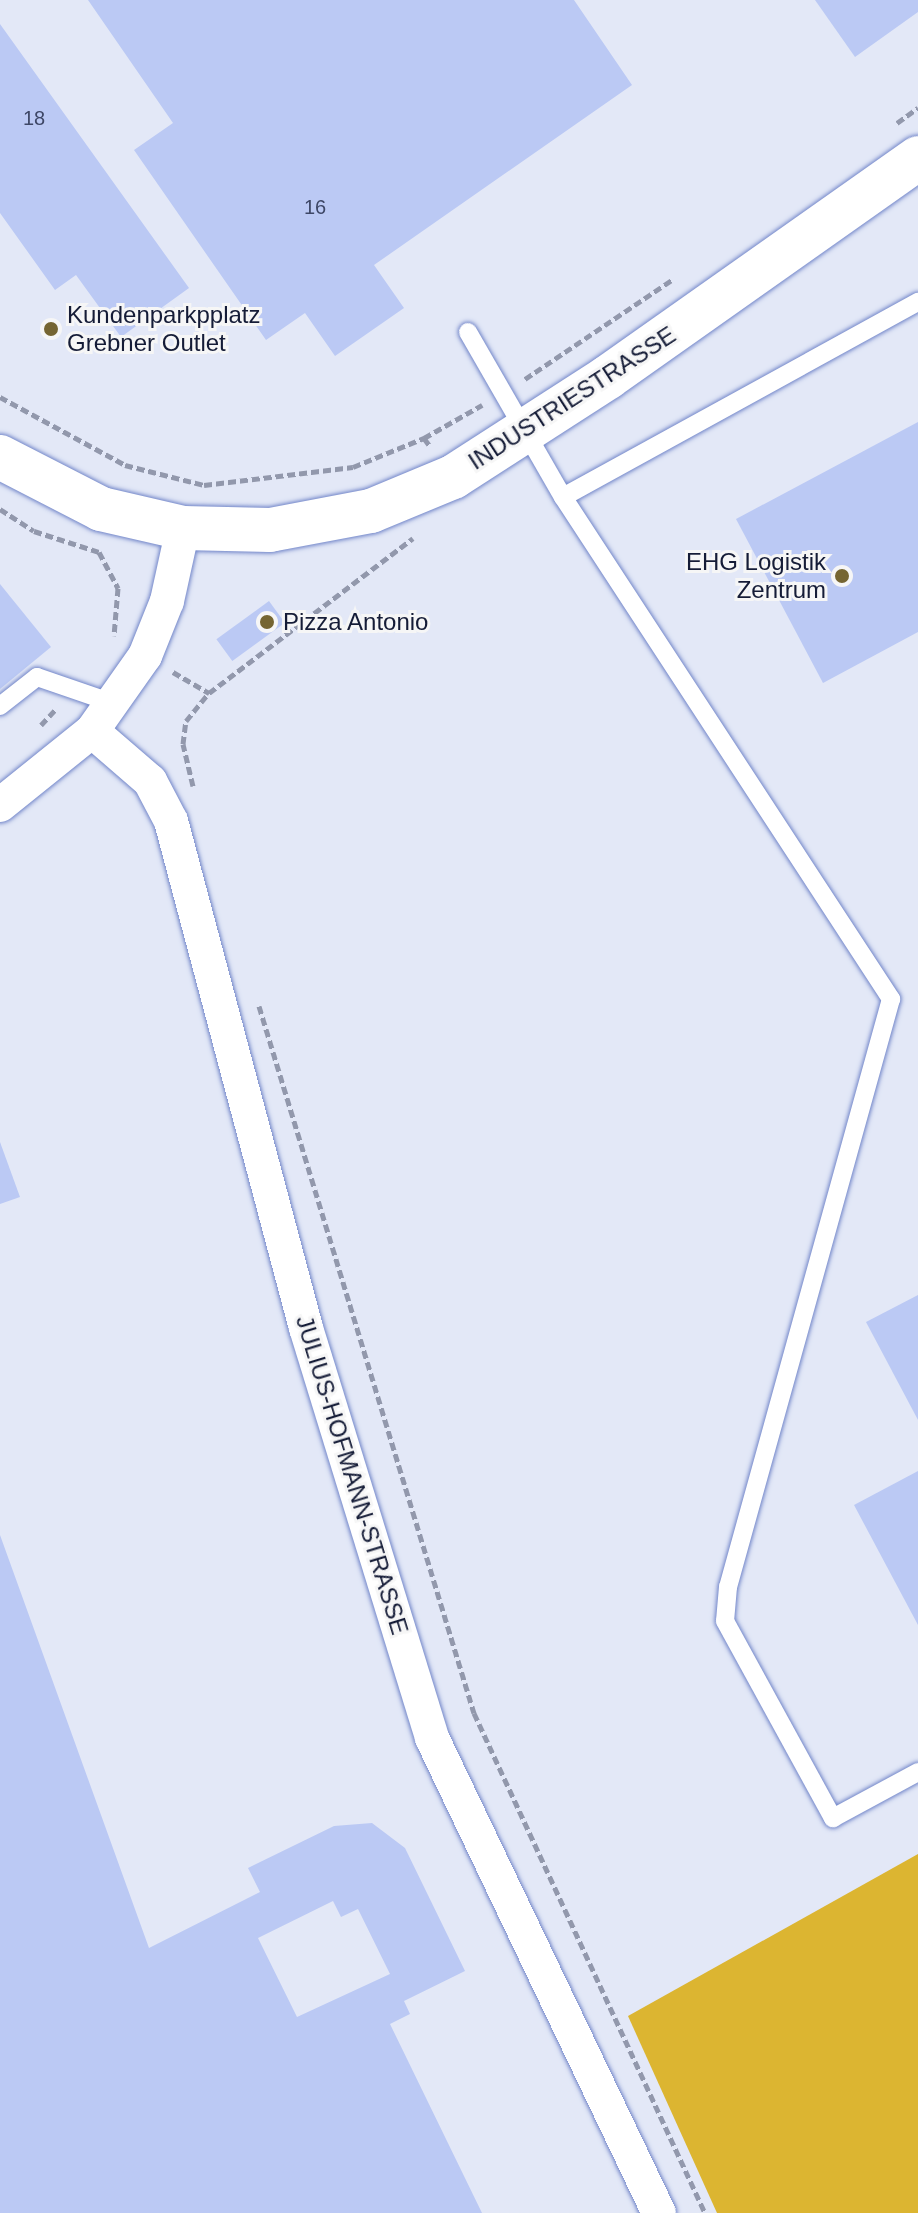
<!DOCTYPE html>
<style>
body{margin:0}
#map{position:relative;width:918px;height:2213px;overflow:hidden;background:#e3e8f7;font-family:Arial,sans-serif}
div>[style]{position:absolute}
.forest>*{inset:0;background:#dcb531}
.building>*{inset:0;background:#bbc9f4;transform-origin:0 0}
.path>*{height:5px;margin-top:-2.5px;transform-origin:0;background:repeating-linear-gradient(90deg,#9298ac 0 8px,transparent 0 12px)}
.roads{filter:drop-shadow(0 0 2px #7286c9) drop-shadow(0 0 2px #7286c9)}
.service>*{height:18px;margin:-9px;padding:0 9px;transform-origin:9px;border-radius:9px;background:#fff}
.minor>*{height:34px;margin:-17px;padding:0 17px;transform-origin:17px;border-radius:17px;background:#fff}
.secondary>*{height:44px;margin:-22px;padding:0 22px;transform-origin:22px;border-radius:22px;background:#fff}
.dots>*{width:22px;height:22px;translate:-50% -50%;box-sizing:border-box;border:4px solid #f6f6f6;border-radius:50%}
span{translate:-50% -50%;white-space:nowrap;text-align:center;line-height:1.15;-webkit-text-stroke:6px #f6f6f6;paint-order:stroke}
.number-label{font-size:20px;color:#3e4766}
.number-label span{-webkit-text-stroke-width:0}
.poi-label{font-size:24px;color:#151c37}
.left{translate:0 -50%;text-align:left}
.right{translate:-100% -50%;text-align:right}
.street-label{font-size:24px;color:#151c37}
</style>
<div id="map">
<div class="forest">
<i style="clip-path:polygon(918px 1854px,918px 2213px,717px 2213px,628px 2016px)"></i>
</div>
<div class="building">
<i style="clip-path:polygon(88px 0,574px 0,632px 85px,374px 265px,404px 308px,335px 356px,305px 313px,266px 340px,134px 150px,173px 123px)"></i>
<i style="clip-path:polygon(815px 0,918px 0,918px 12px,855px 57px)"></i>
<i style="clip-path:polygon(0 24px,189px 288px,121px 337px,76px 275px,55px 290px,0 213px)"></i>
<i style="clip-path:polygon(918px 422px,918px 632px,823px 683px,736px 519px)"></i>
<i style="clip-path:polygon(0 584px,51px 647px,0 689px)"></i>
<i style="left:269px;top:601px;width:27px;height:65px;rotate:54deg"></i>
<i style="clip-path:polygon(0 1142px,20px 1197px,0 1204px)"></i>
<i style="clip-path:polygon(918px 1295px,918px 1420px,866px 1322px)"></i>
<i style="clip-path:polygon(918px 1471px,918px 1625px,854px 1505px)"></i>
<i style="clip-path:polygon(evenodd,0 1535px,149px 1948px,260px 1892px,248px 1868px,334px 1826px,372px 1823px,405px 1848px,465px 1971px,404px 2001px,410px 2014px,390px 2024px,482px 2213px,0 2213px,0 1535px,333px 1901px,341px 1917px,358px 1909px,390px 1974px,297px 2017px,258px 1938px,333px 1901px)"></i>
</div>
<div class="path">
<i style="left:897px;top:123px;width:26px;rotate:-36deg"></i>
<i style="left:525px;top:379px;width:177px;rotate:-34deg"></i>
<i style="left:0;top:397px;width:142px;rotate:28.5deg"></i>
<i style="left:125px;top:465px;width:81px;rotate:14.2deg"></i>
<i style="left:204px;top:485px;width:150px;rotate:-6.9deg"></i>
<i style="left:353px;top:467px;width:77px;rotate:-22.2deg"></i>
<i style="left:424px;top:438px;width:9px;rotate:54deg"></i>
<i style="left:424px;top:438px;width:67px;rotate:-29.6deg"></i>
<i style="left:0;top:509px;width:40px;rotate:32.9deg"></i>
<i style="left:34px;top:531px;width:68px;rotate:17.9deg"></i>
<i style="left:99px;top:552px;width:41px;rotate:62.2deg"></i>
<i style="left:118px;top:588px;width:48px;rotate:94.8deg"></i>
<i style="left:173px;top:672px;width:42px;rotate:30.3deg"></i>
<i style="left:209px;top:693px;width:256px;rotate:-37.2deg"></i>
<i style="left:41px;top:725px;width:22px;rotate:-47deg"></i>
<i style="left:193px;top:786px;width:43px;rotate:-103.4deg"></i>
<i style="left:183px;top:744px;width:23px;rotate:-83deg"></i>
<i style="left:186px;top:721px;width:36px;rotate:-51deg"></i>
<i style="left:259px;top:1006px;width:739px;rotate:73.09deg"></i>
<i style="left:474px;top:1713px;width:551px;rotate:65.2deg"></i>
</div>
<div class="roads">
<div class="service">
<i style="left:468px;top:332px;width:190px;rotate:60.1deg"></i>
<i style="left:563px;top:497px;width:600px;rotate:56.84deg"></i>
<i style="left:891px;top:999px;width:610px;rotate:105.49deg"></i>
<i style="left:728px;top:1587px;width:34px;rotate:95deg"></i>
<i style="left:725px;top:1621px;width:225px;rotate:61.3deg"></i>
<i style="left:833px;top:1818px;width:97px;rotate:-28.4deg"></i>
<i style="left:563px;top:497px;width:405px;rotate:-28.8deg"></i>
<i style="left:0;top:706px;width:47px;rotate:-38.1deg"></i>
<i style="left:37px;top:677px;width:80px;rotate:18.9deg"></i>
</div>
<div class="minor">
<i style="left:92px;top:731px;width:77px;rotate:40.8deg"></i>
<i style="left:150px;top:781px;width:45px;rotate:62.3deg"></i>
<i style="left:171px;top:821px;width:525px;rotate:75.09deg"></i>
<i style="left:306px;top:1328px;width:429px;rotate:72.9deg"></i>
<i style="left:432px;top:1738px;width:526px;rotate:64.46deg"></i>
<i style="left:0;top:805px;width:118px;rotate:-38.8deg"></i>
<i style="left:92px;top:731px;width:92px;rotate:-54.8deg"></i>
<i style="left:145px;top:656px;width:59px;rotate:-68.2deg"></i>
<i style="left:167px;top:601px;width:75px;rotate:-77.6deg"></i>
</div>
<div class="secondary">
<i style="left:0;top:457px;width:114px;rotate:27.2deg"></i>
<i style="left:101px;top:509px;width:84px;rotate:13deg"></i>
<i style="left:183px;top:528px;width:87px;rotate:1.3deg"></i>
<i style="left:270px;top:530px;width:103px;rotate:-10.7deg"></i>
<i style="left:371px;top:511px;width:89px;rotate:-22.5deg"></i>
<i style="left:453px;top:477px;width:184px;rotate:-32.8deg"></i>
<i style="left:608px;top:377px;width:380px;rotate:-35.2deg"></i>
</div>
</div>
<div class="dots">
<i style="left:51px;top:329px;background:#756532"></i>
<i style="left:842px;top:576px;background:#756532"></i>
<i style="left:267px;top:622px;background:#756532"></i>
</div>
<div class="number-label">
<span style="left:34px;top:118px">18</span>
<span style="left:315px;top:207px">16</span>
</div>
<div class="poi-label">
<span class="left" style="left:67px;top:329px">Kundenparkpplatz<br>Grebner Outlet</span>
<span class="right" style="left:826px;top:576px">EHG Logistik<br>Zentrum</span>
<span class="left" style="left:283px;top:622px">Pizza Antonio</span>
</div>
<div class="street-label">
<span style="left:572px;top:398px;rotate:-33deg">INDUSTRIESTRASSE</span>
<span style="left:352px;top:1475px;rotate:73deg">JULIUS-HOFMANN-STRASSE</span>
</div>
</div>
